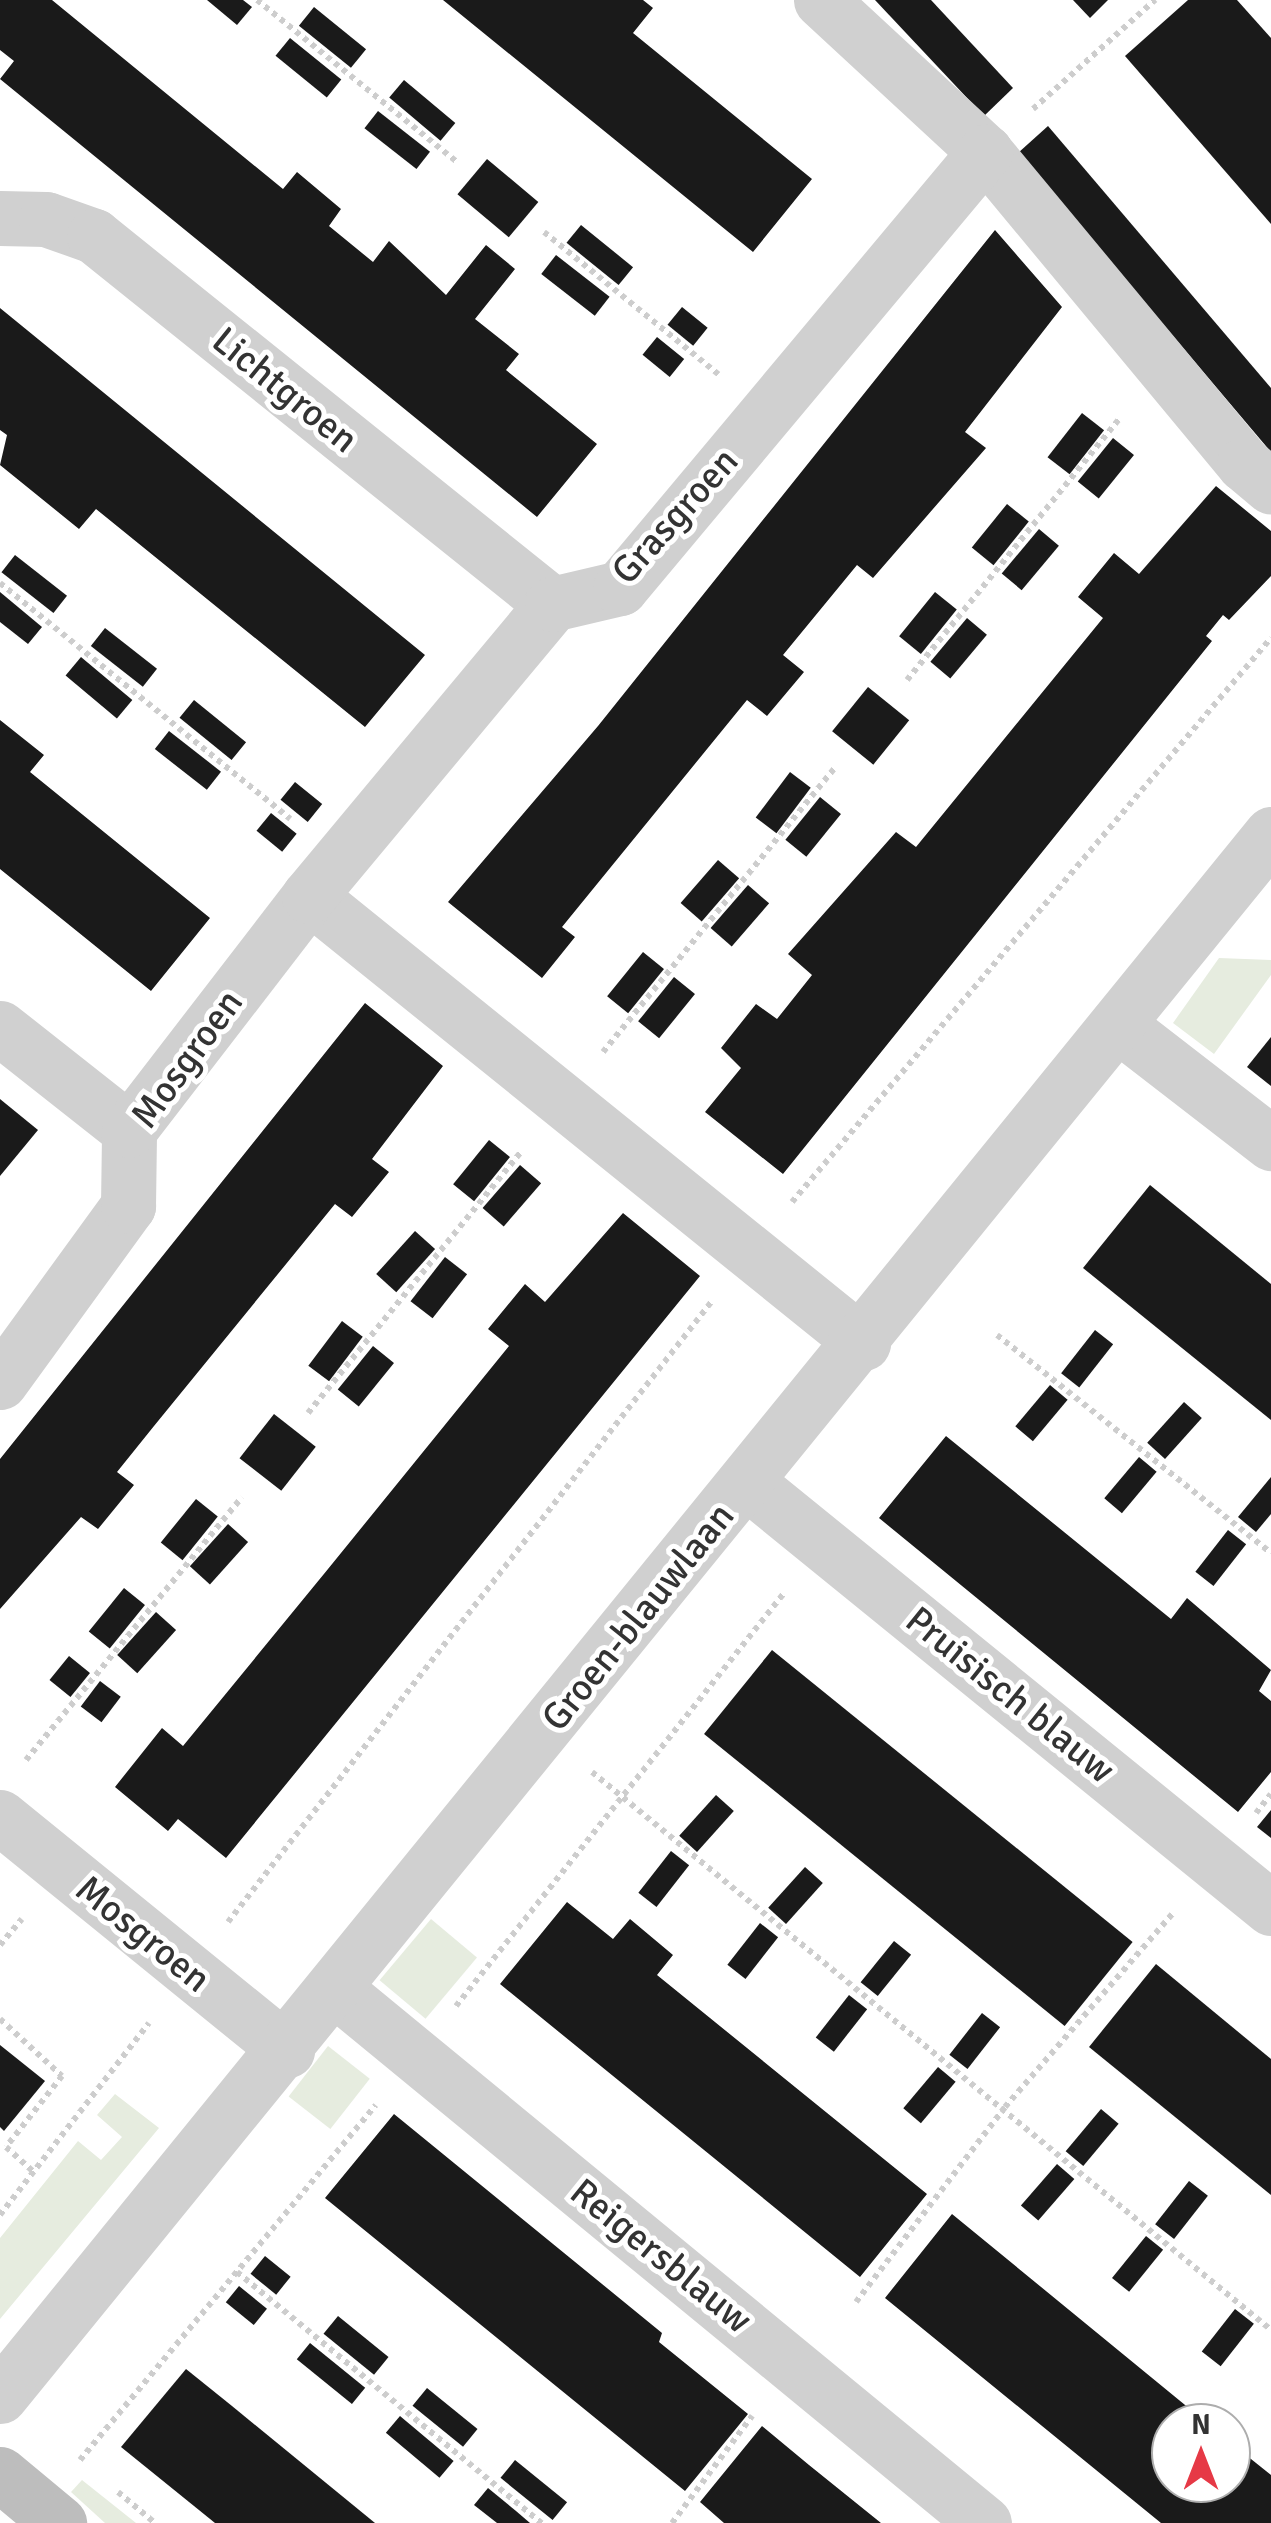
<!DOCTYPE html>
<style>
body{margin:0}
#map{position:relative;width:1271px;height:2523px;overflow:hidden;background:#fff;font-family:Signika,sans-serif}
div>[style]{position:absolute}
.green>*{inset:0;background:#e6ecdf;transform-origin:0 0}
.building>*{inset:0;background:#1a1a1a;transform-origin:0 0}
.path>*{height:6px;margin-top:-3px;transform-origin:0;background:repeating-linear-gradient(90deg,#cdcdcd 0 5px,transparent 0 10px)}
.street>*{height:55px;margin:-27.5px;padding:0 27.5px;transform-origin:27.5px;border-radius:27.5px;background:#d0d0d0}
.secondary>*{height:55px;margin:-27.5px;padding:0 27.5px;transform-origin:27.5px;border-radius:27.5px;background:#bdbdbd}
span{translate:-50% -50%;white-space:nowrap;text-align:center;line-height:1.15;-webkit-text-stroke:10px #fff;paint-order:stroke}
.street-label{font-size:38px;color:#333}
.north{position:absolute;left:1151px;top:2403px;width:100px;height:100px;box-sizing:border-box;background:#fff;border:2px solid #adadad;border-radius:50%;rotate:0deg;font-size:28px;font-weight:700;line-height:40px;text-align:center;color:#333}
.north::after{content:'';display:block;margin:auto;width:35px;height:45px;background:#e63946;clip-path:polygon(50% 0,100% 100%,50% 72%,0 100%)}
</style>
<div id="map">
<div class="green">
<i style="clip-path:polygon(1219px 958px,1271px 960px,1271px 975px,1214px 1054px,1173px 1023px)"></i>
<i style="left:431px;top:1919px;width:60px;height:80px;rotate:40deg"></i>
<i style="left:328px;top:2046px;width:53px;height:64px;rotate:38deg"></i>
<i style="clip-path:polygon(115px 2094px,159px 2128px,0 2319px,0 2238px,78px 2141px,101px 2160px,122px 2137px,97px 2115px)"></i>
<i style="clip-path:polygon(82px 2480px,136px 2523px,105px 2523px,71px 2492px)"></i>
</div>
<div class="building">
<i style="clip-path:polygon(0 0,52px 0,283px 189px,297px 172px,341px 209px,329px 226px,373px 262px,389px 241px,446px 295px,486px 245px,515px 269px,475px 319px,519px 354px,506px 370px,597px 444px,537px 517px,0 79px,14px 61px,0 50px)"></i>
<i style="clip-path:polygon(207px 0,243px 0,252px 7px,237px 25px)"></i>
<i style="clip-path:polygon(443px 0,643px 0,653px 8px,633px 33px,812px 179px,753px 252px)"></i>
<i style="clip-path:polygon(875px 0,931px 0,1013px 88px,984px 116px)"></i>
<i style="clip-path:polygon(1073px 0,1108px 0,1090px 18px)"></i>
<i style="clip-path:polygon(1188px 0,1237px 0,1271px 38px,1271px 224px,1125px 56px)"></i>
<i style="left:314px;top:7px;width:67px;height:24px;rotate:39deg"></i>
<i style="left:290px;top:38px;width:66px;height:23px;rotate:39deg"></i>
<i style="left:404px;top:80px;width:67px;height:23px;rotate:40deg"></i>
<i style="left:378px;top:111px;width:66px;height:22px;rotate:38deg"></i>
<i style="clip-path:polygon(1048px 126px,1271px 388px,1271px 452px,1018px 153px)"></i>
<i style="left:487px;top:159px;width:67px;height:46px;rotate:40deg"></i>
<i style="left:581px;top:225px;width:67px;height:23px;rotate:39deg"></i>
<i style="clip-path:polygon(995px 230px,1062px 307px,965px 432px,986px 448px,873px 578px,857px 565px,783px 655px,804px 672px,767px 716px,747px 700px,562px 927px,575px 937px,542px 978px,448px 902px,598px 726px)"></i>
<i style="left:556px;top:255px;width:68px;height:24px;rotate:38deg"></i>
<i style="left:682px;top:307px;width:33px;height:23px;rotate:39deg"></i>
<i style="clip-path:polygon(0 308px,425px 655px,365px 727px,96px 509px,79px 529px,0 465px,7px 435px,0 430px)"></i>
<i style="left:657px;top:337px;width:35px;height:23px;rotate:39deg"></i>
<i style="left:1082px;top:413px;width:28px;height:56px;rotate:38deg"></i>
<i style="left:1113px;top:438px;width:27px;height:56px;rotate:39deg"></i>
<i style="clip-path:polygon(1216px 486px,1271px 531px,1271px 576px,1229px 620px,1223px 615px,1206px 636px,1212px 641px,783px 1174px,705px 1112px,741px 1068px,721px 1048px,756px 1004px,777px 1019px,812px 975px,788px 954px,896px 832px,916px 847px,1103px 618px,1078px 597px,1114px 553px,1139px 574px)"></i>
<i style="left:1007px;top:504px;width:28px;height:56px;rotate:39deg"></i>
<i style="left:1039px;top:529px;width:26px;height:58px;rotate:40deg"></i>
<i style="left:15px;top:555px;width:66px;height:22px;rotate:38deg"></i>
<i style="clip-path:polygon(0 592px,42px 627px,28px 644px,0 622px)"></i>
<i style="left:935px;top:592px;width:28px;height:57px;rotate:39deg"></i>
<i style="left:967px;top:618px;width:26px;height:57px;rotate:40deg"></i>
<i style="left:105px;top:628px;width:66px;height:23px;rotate:38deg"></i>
<i style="left:81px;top:657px;width:67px;height:24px;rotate:40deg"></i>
<i style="left:868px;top:687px;width:53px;height:57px;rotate:39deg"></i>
<i style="left:194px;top:700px;width:67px;height:23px;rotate:39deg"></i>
<i style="clip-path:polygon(0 720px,44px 755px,30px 772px,210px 918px,151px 991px,0 869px)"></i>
<i style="left:169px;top:731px;width:66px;height:23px;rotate:38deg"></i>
<i style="left:790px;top:772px;width:26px;height:57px;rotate:37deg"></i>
<i style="left:295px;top:782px;width:35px;height:23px;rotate:39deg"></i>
<i style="left:820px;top:797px;width:27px;height:55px;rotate:39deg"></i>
<i style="left:271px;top:813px;width:33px;height:23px;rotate:39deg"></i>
<i style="left:718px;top:860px;width:28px;height:57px;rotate:41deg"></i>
<i style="left:748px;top:885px;width:28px;height:57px;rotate:41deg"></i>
<i style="left:643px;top:952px;width:27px;height:57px;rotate:39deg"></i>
<i style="left:674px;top:977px;width:27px;height:57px;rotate:39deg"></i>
<i style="clip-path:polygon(365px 1003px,443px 1066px,372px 1159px,389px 1172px,352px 1217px,335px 1204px,154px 1426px,117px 1472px,134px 1485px,98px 1529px,81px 1517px,0 1609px,0 1459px)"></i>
<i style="clip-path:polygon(1271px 1037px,1271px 1086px,1247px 1067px)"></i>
<i style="clip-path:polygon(0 1099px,38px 1130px,0 1176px)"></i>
<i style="left:489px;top:1140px;width:27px;height:57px;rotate:39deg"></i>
<i style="left:520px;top:1165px;width:28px;height:57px;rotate:41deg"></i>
<i style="clip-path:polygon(1150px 1185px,1271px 1284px,1271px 1420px,1083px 1268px)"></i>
<i style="clip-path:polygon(623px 1213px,700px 1276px,226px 1858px,178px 1819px,168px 1831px,115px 1787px,162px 1728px,183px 1746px,328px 1569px,509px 1346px,488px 1329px,525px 1284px,545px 1302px)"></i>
<i style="left:415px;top:1231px;width:27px;height:58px;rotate:42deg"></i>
<i style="left:445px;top:1257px;width:28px;height:56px;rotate:38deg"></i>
<i style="left:342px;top:1321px;width:26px;height:56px;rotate:37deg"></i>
<i style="left:1095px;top:1330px;width:23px;height:55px;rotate:38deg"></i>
<i style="left:373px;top:1346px;width:27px;height:56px;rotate:39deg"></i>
<i style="left:1050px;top:1385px;width:23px;height:54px;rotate:40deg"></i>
<i style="left:1184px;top:1402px;width:24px;height:55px;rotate:42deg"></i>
<i style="left:274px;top:1414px;width:53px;height:56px;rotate:38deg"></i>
<i style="clip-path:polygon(946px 1436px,1171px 1619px,1187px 1598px,1271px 1670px,1259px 1691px,1271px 1701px,1271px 1772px,1238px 1812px,879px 1518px)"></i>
<i style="left:1139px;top:1457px;width:23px;height:54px;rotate:40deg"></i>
<i style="clip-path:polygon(1271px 1477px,1271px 1514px,1256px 1532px,1238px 1517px)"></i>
<i style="left:196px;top:1499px;width:28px;height:56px;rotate:39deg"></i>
<i style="left:228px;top:1524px;width:27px;height:57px;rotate:42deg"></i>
<i style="left:1228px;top:1530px;width:23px;height:53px;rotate:38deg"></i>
<i style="left:124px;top:1588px;width:27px;height:56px;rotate:39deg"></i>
<i style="left:156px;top:1612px;width:27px;height:58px;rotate:42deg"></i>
<i style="left:772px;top:1650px;width:464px;height:108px;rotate:39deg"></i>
<i style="left:69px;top:1656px;width:27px;height:31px;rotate:39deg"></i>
<i style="left:100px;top:1681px;width:26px;height:32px;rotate:37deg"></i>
<i style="left:716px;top:1795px;width:24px;height:55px;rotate:42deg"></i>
<i style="clip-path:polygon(1271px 1810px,1271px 1838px,1257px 1827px)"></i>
<i style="left:671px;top:1851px;width:23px;height:53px;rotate:38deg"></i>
<i style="left:805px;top:1867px;width:24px;height:55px;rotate:42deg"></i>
<i style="clip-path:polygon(567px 1902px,613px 1939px,630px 1919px,673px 1955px,657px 1975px,927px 2194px,860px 2277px,500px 1984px)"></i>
<i style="left:760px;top:1923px;width:23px;height:53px;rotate:38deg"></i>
<i style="left:894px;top:1941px;width:22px;height:53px;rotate:39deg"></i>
<i style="clip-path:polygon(1156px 1964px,1271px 2059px,1271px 2195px,1089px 2047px)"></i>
<i style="left:849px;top:1995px;width:23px;height:54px;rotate:38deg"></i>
<i style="left:982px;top:2013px;width:23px;height:53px;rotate:38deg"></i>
<i style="clip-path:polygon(0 2045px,45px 2081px,4px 2131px,0 2127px)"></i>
<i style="left:938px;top:2067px;width:23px;height:54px;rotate:40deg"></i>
<i style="left:1101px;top:2109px;width:23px;height:55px;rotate:40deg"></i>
<i style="clip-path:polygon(394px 2114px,662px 2333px,659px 2342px,748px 2414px,685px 2491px,325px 2198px)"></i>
<i style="left:1057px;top:2164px;width:23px;height:55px;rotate:41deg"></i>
<i style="left:1189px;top:2181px;width:24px;height:55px;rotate:38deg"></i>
<i style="clip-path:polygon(952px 2214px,1207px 2423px,1171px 2423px,1171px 2483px,1231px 2483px,1231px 2443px,1271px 2475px,1271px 2523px,1161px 2523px,885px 2298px)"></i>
<i style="left:1146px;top:2236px;width:22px;height:54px;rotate:39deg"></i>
<i style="left:265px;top:2256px;width:33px;height:23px;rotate:39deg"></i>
<i style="left:239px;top:2286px;width:36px;height:21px;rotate:39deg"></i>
<i style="left:1235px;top:2309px;width:24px;height:54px;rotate:38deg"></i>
<i style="left:338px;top:2316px;width:65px;height:23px;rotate:39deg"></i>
<i style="left:310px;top:2343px;width:71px;height:21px;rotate:39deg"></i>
<i style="clip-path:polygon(186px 2369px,232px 2406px,375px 2523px,215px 2523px,121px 2447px)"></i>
<i style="left:427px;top:2388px;width:65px;height:23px;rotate:39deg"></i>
<i style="left:400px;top:2416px;width:70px;height:22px;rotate:40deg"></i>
<i style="clip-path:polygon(762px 2426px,809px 2465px,881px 2523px,724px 2523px,700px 2502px)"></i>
<i style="left:515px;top:2460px;width:67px;height:23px;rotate:39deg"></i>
<i style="clip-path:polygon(488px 2488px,516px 2511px,530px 2523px,497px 2523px,474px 2505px)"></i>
</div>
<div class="path">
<i style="left:257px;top:0;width:259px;rotate:39deg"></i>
<i style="left:1033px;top:109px;width:164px;rotate:-41.8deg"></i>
<i style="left:544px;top:232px;width:225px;rotate:39.2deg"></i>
<i style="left:0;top:583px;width:374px;rotate:39.1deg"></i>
<i style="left:907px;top:680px;width:339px;rotate:-50.9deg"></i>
<i style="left:603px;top:1052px;width:367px;rotate:-50.8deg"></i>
<i style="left:792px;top:1202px;width:740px;rotate:-49.66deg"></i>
<i style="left:997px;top:1335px;width:350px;rotate:38.5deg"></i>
<i style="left:308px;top:1413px;width:338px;rotate:-50.8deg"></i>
<i style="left:26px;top:1760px;width:340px;rotate:-50.6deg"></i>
<i style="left:592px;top:1772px;width:879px;rotate:39.41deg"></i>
<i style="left:1256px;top:1813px;width:24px;rotate:-52deg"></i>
<i style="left:228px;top:1922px;width:787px;rotate:-52.07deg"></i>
<i style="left:0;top:1945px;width:34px;rotate:-50deg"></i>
<i style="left:456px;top:2006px;width:527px;rotate:-51.54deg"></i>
<i style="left:0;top:2019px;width:84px;rotate:42.6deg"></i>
<i style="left:62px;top:2076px;width:90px;rotate:128.3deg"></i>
<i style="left:6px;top:2147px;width:38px;rotate:42deg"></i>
<i style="left:0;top:2215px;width:243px;rotate:-52.2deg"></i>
<i style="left:237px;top:2272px;width:395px;rotate:39.5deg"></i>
<i style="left:856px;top:2302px;width:245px;rotate:-52.6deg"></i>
<i style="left:1005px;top:2107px;width:259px;rotate:-49.1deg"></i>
<i style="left:80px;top:2460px;width:462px;rotate:-50.2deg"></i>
<i style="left:118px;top:2492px;width:48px;rotate:40deg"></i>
<i style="left:672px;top:2523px;width:134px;rotate:-53.2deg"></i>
</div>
<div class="street">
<i style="left:821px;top:0;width:224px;rotate:42.8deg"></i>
<i style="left:985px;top:152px;width:405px;rotate:50.3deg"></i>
<i style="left:1244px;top:464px;width:35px;rotate:40deg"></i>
<i style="left:0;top:218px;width:46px;rotate:1.2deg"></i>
<i style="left:46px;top:219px;width:51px;rotate:19.5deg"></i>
<i style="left:94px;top:236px;width:588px;rotate:38.78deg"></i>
<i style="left:309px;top:896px;width:712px;rotate:38.9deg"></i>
<i style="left:1117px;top:1024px;width:195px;rotate:37.7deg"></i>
<i style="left:0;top:1028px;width:164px;rotate:38.3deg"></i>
<i style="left:0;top:1382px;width:218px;rotate:-54deg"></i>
<i style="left:128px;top:1206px;width:76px;rotate:-89.2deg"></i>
<i style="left:129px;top:1130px;width:295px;rotate:-52.4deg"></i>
<i style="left:309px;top:896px;width:380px;rotate:-50.2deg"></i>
<i style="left:552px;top:604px;width:70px;rotate:-13.2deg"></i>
<i style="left:620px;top:588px;width:569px;rotate:-50.07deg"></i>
<i style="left:748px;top:1483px;width:674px;rotate:39.1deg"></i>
<i style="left:0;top:1817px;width:370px;rotate:39.1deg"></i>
<i style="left:336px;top:1990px;width:839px;rotate:39.44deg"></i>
<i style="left:0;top:2396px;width:2014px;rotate:-50.86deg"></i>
</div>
<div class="secondary">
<i style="left:0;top:2474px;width:77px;rotate:39.7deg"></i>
</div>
<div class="street-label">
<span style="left:285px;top:390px;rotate:39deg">Lichtgroen</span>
<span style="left:675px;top:516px;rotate:-48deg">Grasgroen</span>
<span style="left:187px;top:1059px;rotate:-54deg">Mosgroen</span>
<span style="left:638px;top:1617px;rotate:-51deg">Groen-blauwlaan</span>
<span style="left:1010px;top:1695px;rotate:39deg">Pruisisch blauw</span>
<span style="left:143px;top:1934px;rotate:39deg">Mosgroen</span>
<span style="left:661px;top:2256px;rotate:39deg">Reigersblauw</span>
</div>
<div class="north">N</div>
</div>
